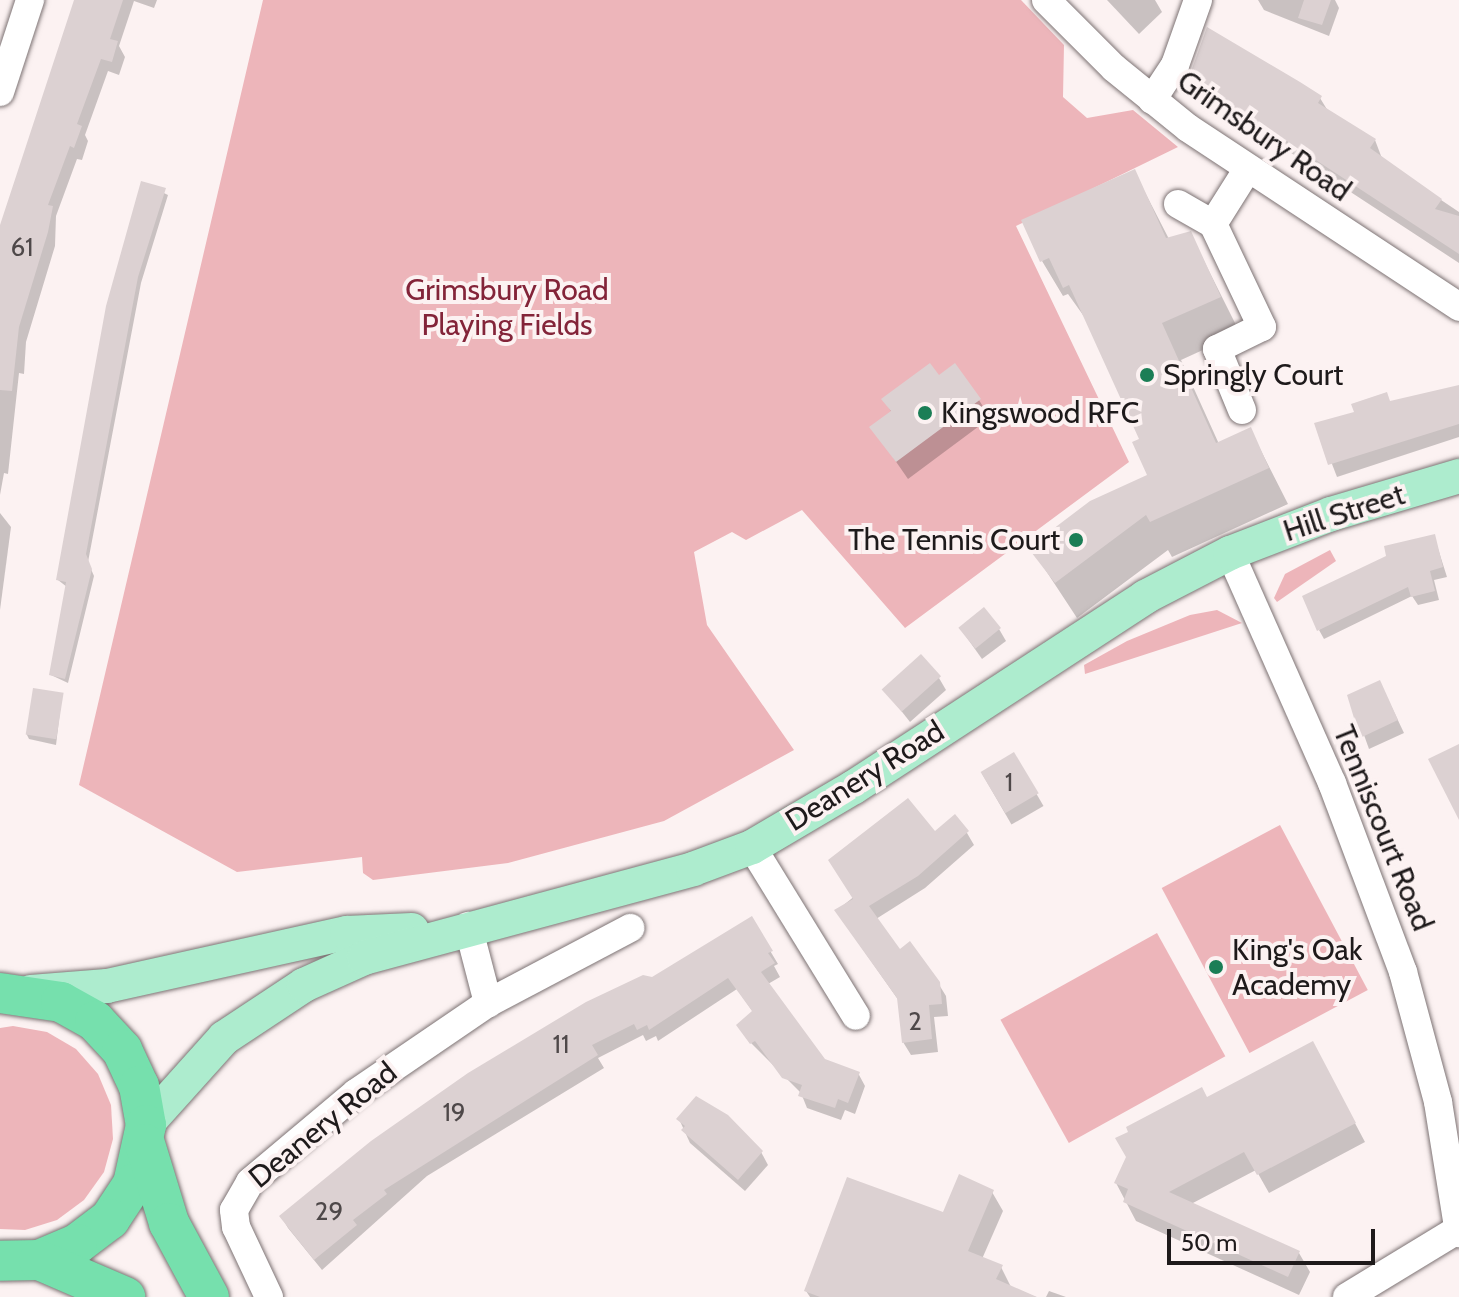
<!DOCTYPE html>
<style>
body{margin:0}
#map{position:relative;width:1459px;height:1297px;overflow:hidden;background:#fcf2f2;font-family:Cabin,sans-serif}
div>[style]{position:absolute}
.green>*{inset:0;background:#edb5ba;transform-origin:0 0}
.shadow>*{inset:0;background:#0003;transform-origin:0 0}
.building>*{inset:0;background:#dcd1d2;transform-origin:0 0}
.roads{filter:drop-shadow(0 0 2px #7d7374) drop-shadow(0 0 2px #7d7374)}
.minor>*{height:28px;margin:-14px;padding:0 14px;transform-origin:14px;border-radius:14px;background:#fff}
.major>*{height:34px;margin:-17px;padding:0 17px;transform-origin:17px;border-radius:17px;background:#adecce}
.highway>*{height:40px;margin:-20px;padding:0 20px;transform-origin:20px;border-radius:20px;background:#76e0ad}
.dots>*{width:22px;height:22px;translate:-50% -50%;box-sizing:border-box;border:4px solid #fcf2f2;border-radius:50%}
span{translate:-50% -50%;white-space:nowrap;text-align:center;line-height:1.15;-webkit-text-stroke:8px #fcf2f2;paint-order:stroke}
.number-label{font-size:26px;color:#4e4849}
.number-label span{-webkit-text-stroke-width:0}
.street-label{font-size:30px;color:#1e1a1b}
.park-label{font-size:30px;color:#832439}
.poi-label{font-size:30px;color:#1e1a1b}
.left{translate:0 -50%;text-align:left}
.right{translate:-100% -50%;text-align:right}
.scale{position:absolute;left:1167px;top:1229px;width:208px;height:36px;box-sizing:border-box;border:4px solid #1e1a1b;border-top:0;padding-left:10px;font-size:24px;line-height:28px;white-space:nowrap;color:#1e1a1b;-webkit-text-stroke:6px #fcf2f2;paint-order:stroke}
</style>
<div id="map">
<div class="green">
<i style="clip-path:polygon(263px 0,1021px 0,1064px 45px,1063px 97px,1087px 118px,1133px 110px,1178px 147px,1016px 226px,1129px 462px,905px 628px,802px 510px,746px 540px,732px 532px,694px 552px,707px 625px,794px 750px,664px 821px,508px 863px,373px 880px,363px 873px,362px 857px,237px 872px,79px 785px)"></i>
<i style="clip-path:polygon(1330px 550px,1336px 561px,1277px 602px,1274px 598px,1285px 574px)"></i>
<i style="clip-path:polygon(1217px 610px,1242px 623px,1085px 674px,1084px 665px,1127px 641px,1190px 615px)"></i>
<i style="left:1280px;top:825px;width:187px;height:134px;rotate:62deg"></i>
<i style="left:1157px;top:933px;width:141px;height:179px;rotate:61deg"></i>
<i style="clip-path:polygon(13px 1026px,47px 1032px,76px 1049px,98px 1074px,111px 1105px,113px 1139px,104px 1172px,84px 1200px,57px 1220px,25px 1230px,0 1229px,0 1028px)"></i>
</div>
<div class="shadow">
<i style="clip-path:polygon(90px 0,157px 0,154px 8px,134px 1px,119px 46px,125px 57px,119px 75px,108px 71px,85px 135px,88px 141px,82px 160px,77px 159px,56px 216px,55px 246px,26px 342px,24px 374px,19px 373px,8px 474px,4px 473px,0 495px,0 236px)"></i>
<i style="clip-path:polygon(1107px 0,1155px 0,1162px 12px,1139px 34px)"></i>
<i style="clip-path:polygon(1258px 0,1335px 0,1339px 8px,1329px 36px,1264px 10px)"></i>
<i style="clip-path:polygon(1192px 77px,1320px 98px,1328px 111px,1375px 140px,1383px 161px,1459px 212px,1459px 263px,1201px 94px)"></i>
<i style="clip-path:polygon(1134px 171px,1169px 239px,1190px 233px,1240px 333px,1181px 360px,1219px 444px,1250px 429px,1288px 504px,1172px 557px,1168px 550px,1077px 618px,1031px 548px,1150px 476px,1141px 440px,1088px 322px,1068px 294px,1063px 296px,1042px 261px)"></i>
<i style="clip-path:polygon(143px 183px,168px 195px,141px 283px,88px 562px,94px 576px,68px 683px,51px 675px,67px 587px,58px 580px)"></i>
<i style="clip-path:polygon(939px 378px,979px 400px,990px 418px,908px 479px,872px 427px,892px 413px,884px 400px)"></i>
<i style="clip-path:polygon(1459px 386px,1459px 437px,1337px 477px,1317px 425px)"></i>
<i style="clip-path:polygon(0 513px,11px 527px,0 610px)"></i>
<i style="clip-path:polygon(1434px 536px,1447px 577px,1434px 580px,1439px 600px,1418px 605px,1412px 596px,1324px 639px,1319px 630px)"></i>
<i style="clip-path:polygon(960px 628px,999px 629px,1006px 641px,982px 659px)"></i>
<i style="clip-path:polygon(939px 678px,946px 690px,910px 722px,884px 689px)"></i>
<i style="clip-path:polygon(62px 695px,56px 745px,29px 739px,26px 733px)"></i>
<i style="clip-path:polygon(1386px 695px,1404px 733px,1369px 749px,1350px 696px)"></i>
<i style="left:1014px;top:755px;width:59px;height:37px;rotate:60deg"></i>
<i style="clip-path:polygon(934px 833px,967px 833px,974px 845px,925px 888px,876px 919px,900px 952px,938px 983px,946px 996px,948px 1016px,934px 1017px,938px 1052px,911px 1055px,903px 1042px,899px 1001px,836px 911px)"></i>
<i style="clip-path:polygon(751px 919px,778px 964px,774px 966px,780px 977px,768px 984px,824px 1061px,858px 1073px,865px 1086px,855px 1114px,845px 1110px,841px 1120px,807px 1108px,801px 1093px,746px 1038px,753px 1012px,737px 989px,658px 1041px,656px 1036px,646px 1041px,643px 1035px,598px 1058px,604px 1068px,427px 1176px,322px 1270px,288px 1228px,281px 1216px)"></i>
<i style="clip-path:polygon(1323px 1063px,1365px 1142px,1269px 1193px,1256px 1170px,1191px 1204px,1299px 1253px,1310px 1272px,1299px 1295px,1136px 1221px,1116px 1183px,1207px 1099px)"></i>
<i style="clip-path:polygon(679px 1119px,761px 1152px,768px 1165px,745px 1191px,690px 1143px)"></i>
<i style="clip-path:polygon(992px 1192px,1003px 1211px,982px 1259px,1001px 1267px,1011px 1287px,1036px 1297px,810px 1297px,806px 1291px)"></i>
<i style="clip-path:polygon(1049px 1291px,1066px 1297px,1046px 1297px)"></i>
</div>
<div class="building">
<i style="clip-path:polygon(74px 0,123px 0,110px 39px,118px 41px,112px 62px,101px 59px,77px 124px,82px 126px,74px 148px,70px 146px,48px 205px,53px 206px,48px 232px,19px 327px,12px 391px,0 390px,0 225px)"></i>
<i style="clip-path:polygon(1304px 0,1331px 0,1322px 25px,1298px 18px)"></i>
<i style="clip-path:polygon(1207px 27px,1300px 82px,1322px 96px,1318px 103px,1376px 139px,1370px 148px,1442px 199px,1435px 209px,1459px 216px,1459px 254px,1189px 77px)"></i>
<i style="clip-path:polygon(1135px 169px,1166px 238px,1191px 231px,1221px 297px,1162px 323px,1216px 443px,1251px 427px,1269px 468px,1150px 522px,1146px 515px,1055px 583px,1028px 548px,1090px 501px,1147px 475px,1132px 442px,1139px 439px,1069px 285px,1063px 288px,1049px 258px,1040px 262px,1021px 220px)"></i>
<i style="clip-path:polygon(141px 181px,166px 188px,138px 277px,86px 554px,92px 569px,65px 679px,49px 675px,66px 582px,56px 580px,106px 306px)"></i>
<i style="clip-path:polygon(930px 363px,939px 375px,955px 363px,981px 399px,896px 462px,869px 427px,891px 411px,881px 399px)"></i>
<i style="clip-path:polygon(1459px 385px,1459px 424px,1328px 465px,1314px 423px,1354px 412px,1351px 404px,1387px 392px,1390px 401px)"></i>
<i style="clip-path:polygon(1435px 534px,1443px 567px,1430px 571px,1435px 591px,1411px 597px,1408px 587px,1317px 631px,1302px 596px,1386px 556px,1384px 546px)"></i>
<i style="left:984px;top:607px;width:27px;height:33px;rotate:51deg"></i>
<i style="left:921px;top:654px;width:30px;height:53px;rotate:48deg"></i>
<i style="clip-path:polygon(1380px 680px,1398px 720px,1360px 738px,1347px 695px)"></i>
<i style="left:33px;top:688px;width:31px;height:47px;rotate:9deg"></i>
<i style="clip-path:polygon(1459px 744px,1459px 820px,1428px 759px)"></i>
<i style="left:1014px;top:752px;width:48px;height:39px;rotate:59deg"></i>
<i style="clip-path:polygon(908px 798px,935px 831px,955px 814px,969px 831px,918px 876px,869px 906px,900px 949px,910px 941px,940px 982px,942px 1004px,929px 1005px,932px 1039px,902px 1043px,897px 998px,834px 910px,853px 899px,828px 860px)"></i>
<i style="clip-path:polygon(752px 916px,773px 951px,768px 953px,775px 963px,761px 972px,825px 1059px,860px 1072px,848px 1103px,838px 1099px,835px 1108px,798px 1096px,802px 1085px,782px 1078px,755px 1041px,750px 1044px,736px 1025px,752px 1011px,728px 978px,649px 1030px,647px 1025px,637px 1030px,634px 1024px,592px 1045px,598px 1055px,384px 1190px,387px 1194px,353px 1220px,357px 1225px,314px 1260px,279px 1216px,371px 1141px,468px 1073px,586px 1002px,643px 975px,652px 977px)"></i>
<i style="clip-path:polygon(1313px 1041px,1356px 1123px,1257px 1175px,1244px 1152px,1169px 1192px,1300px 1251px,1288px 1277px,1123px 1202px,1128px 1189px,1114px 1183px,1126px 1157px,1115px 1138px,1128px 1132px,1126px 1127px,1202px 1087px,1207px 1097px)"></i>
<i style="clip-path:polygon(696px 1096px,728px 1115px,763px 1151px,738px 1180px,681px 1130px,685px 1126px,676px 1119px)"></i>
<i style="clip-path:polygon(959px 1174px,994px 1190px,968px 1251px,1003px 1265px,996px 1279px,1037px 1297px,820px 1297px,804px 1291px,847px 1177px,943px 1212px)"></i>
</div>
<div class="roads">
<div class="minor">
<i style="left:1046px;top:0;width:96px;rotate:45deg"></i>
<i style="left:1114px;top:68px;width:95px;rotate:39deg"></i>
<i style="left:1188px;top:128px;width:325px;rotate:33.4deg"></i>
<i style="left:0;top:92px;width:97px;rotate:-71.9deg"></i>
<i style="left:1152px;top:100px;width:42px;rotate:-56.7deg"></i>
<i style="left:1175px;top:65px;width:69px;rotate:-70.5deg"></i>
<i style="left:1178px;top:204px;width:40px;rotate:29.7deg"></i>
<i style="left:1242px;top:410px;width:66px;rotate:-112.3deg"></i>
<i style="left:1217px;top:349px;width:50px;rotate:-26.1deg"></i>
<i style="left:1262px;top:327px;width:114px;rotate:-115.4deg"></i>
<i style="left:1213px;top:224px;width:64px;rotate:-57.8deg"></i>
<i style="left:1230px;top:553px;width:252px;rotate:66.1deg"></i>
<i style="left:1332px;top:783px;width:202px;rotate:69.4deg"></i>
<i style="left:1403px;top:972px;width:135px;rotate:74.9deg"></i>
<i style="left:1438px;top:1102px;width:133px;rotate:80.9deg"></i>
<i style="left:752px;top:847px;width:198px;rotate:58.4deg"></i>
<i style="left:468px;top:926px;width:80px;rotate:75.4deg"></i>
<i style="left:269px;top:1297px;width:77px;rotate:-115.2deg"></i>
<i style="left:236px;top:1227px;width:17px;rotate:-97deg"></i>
<i style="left:234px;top:1210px;width:32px;rotate:-60deg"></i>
<i style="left:250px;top:1182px;width:138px;rotate:-40deg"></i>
<i style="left:356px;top:1093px;width:160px;rotate:-34.3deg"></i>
<i style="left:488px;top:1003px;width:161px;rotate:-27.8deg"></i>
<i style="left:1347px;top:1297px;width:129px;rotate:-31.3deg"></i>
</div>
<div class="major">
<i style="left:31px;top:992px;width:76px;rotate:-4.5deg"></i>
<i style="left:107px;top:986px;width:246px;rotate:-12.5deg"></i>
<i style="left:347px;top:933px;width:65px;rotate:-2.6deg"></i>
<i style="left:146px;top:1125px;width:117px;rotate:-48.1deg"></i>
<i style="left:224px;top:1038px;width:96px;rotate:-33.5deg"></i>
<i style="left:304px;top:985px;width:66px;rotate:-24.2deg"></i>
<i style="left:364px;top:958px;width:341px;rotate:-15.1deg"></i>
<i style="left:693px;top:869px;width:63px;rotate:-20.4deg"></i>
<i style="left:752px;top:847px;width:118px;rotate:-30.5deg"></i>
<i style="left:854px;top:787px;width:348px;rotate:-33.1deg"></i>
<i style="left:1145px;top:597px;width:96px;rotate:-27.4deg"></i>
<i style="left:1230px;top:553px;width:108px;rotate:-21.1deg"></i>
<i style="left:1331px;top:514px;width:134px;rotate:-16.5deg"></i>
</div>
<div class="highway">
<i style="left:0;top:993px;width:62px;rotate:8.4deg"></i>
<i style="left:61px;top:1002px;width:39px;rotate:29deg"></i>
<i style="left:95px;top:1021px;width:40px;rotate:47deg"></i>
<i style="left:122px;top:1050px;width:40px;rotate:65deg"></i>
<i style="left:139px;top:1086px;width:40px;rotate:80deg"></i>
<i style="left:146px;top:1125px;width:60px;rotate:102.4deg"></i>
<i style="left:133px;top:1184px;width:42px;rotate:123.3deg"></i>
<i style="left:110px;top:1219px;width:41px;rotate:142.9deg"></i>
<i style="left:77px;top:1244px;width:41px;rotate:157.2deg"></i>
<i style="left:39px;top:1260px;width:39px;rotate:179deg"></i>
<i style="left:145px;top:1144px;width:83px;rotate:73.1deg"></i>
<i style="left:169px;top:1223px;width:84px;rotate:61.6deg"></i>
<i style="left:39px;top:1260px;width:94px;rotate:23.3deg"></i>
</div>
</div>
<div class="dots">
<i style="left:1147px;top:375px;background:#1b7e56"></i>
<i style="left:925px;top:413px;background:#1b7e56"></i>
<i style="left:1076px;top:540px;background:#1b7e56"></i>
<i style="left:1216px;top:967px;background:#1b7e56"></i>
</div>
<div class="number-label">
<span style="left:22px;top:248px">61</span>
<span style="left:1009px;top:783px">1</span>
<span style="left:915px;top:1022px">2</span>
<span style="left:561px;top:1045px">11</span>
<span style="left:454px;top:1113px">19</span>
<span style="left:329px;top:1212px">29</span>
</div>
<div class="street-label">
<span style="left:1264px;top:136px;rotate:35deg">Grimsbury Road</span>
<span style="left:1344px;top:513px;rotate:-18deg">Hill Street</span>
<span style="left:865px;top:776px;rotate:-32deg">Deanery Road</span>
<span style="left:1383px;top:828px;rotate:68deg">Tenniscourt Road</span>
<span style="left:323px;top:1125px;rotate:-39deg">Deanery Road</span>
</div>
<div class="park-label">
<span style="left:507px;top:307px">Grimsbury Road<br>Playing Fields</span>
</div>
<div class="poi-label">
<span class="left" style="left:1163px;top:375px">Springly Court</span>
<span class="left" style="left:941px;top:413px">Kingswood RFC</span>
<span class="right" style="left:1060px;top:540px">The Tennis Court</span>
<span class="left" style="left:1232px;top:967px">King's Oak<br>Academy</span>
</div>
<div class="scale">50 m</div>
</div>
